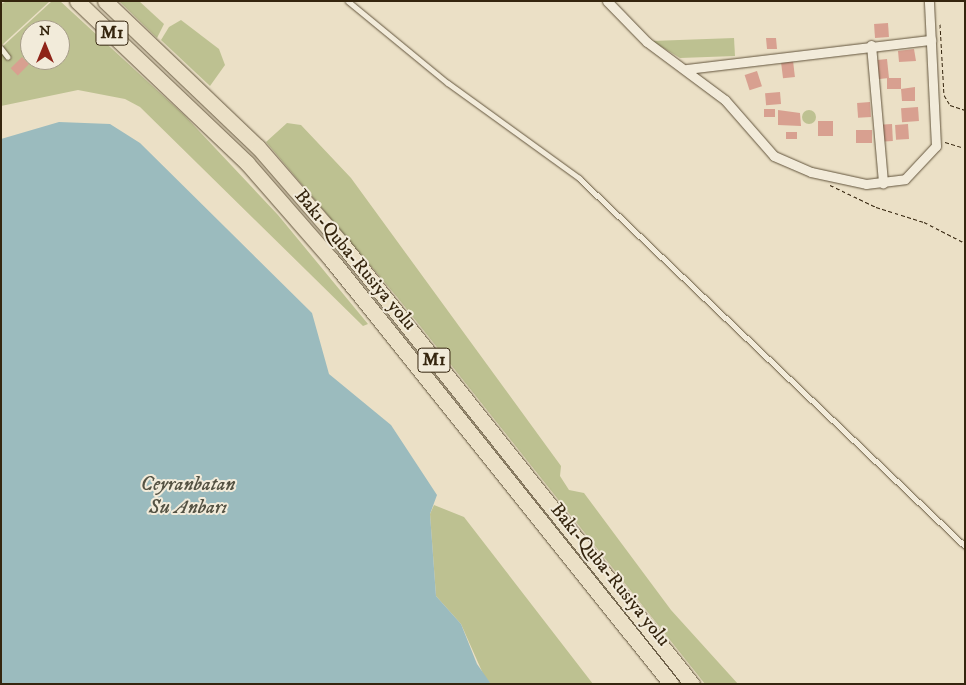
<!DOCTYPE html>
<meta charset="utf-8">
<style>
body{margin:0}
#map{position:relative;width:966px;height:685px;overflow:hidden;background:#ebe0c6;font-family:"IM FELL DW Pica",serif}
div>[style]{position:absolute}
.green>*{inset:0;background:#bdc191}
.round{border-radius:50%}
.water>*{inset:0;background:#9bbbbe}
.building>*{inset:0;background:#d8a090;transform-origin:0 0}
.path>*{height:1px;margin-top:-0.5px;transform-origin:0;background:repeating-linear-gradient(90deg,#35250e 0 4px,transparent 0 6.5px)}
.roads{filter:drop-shadow(0 0 1px #62543c) drop-shadow(0 0 1px #62543c)}
.service>*{height:4.5px;margin:-2.25px;padding:0 2.25px;transform-origin:2.25px;border-radius:2.25px;background:#f2ebda}
.minor>*{height:9px;margin:-4.5px;padding:0 4.5px;transform-origin:4.5px;border-radius:4.5px;background:#f2ebda}
.trunk>*{height:15px;margin:-7.5px;padding:0 7.5px;transform-origin:7.5px;border-radius:7.5px;background:#ebe0c6}
span{translate:-50% -50%;white-space:nowrap;text-align:center;line-height:1.15;-webkit-text-stroke:4px #f2ebda;paint-order:stroke}
.shield-label span{padding:1px 4px;background:#f2ebda;border:1px solid;border-radius:4px;-webkit-text-stroke-width:0}
.shield-label{font-size:18px;color:#35250e;font-weight:700}
.street-label{font-size:19px;color:#35250e}
.water-label{font-size:20px;color:#545243;font-style:italic}
.frame{position:absolute;inset:0;border:2px solid #35250e;pointer-events:none}
.north{position:absolute;left:20px;top:20px;width:50px;height:50px;box-sizing:border-box;background:#f2ebda;border:1px solid #a69c88;border-radius:50%;rotate:0deg;font-size:14px;font-weight:700;line-height:20px;text-align:center;color:#35250e}
.north::after{content:'';display:block;margin:auto;width:18px;height:22px;background:#8f2418;clip-path:polygon(50% 0,100% 100%,50% 72%,0 100%)}
</style>
<div id="map">
<div class="green">
<i style="clip-path:polygon(7px 1px,50px 1px,2px 45px,1px 4px)"></i>
<i style="clip-path:polygon(evenodd,52px 1px,60px 1px,184px 115px,278px 215px,368px 324px,363px 326px,140px 107px,125px 99px,78px 90px,1px 106px,1px 48px,52px 1px,30px 30px,60px 30px,60px 60px,30px 60px,30px 30px)"></i>
<i style="clip-path:polygon(119px 1px,139px 1px,164px 24px,157px 38px)"></i>
<i style="clip-path:polygon(181px 20px,219px 49px,225px 65px,210px 86px,161px 40px,169px 27px)"></i>
<i style="clip-path:polygon(734px 38px,735px 56px,680px 58px,652px 41px)"></i>
<i class="round" style="left:802px;top:110px;width:14px;height:14px"></i>
<i style="clip-path:polygon(287px 123px,301px 125px,351px 178px,561px 466px,560px 476px,569px 490px,584px 493px,671px 610px,738px 684px,705px 684px,397px 297px,266px 142px)"></i>
<i style="clip-path:polygon(434px 505px,464px 517px,593px 684px,491px 684px,484px 676px,461px 624px,436px 596px,430px 514px)"></i>
</div>
<div class="water">
<i style="clip-path:polygon(59px 122px,110px 124px,140px 143px,312px 313px,329px 374px,391px 425px,437px 495px,430px 514px,436px 596px,461px 624px,477px 664px,491px 684px,1px 684px,1px 139px)"></i>
</div>
<div class="building">
<i style="left:888px;top:23px;width:14px;height:14px;rotate:86deg"></i>
<i style="clip-path:polygon(766px 38px,776px 38px,777px 49px,767px 49px)"></i>
<i style="clip-path:polygon(914px 49px,916px 61px,899px 62px,898px 51px)"></i>
<i style="left:22px;top:57px;width:10px;height:16px;rotate:45deg"></i>
<i style="left:887px;top:59px;width:19px;height:12px;rotate:84deg"></i>
<i style="left:793px;top:61px;width:16px;height:12px;rotate:83deg"></i>
<i style="left:757px;top:71px;width:16px;height:13px;rotate:72deg"></i>
<i style="left:901px;top:78px;width:11px;height:14px;rotate:90deg"></i>
<i style="clip-path:polygon(915px 87px,915px 101px,902px 101px,901px 89px)"></i>
<i style="left:780px;top:92px;width:12px;height:15px;rotate:85deg"></i>
<i style="left:870px;top:102px;width:15px;height:13px;rotate:86deg"></i>
<i style="left:918px;top:107px;width:14px;height:17px;rotate:86deg"></i>
<i style="left:764px;top:109px;width:11px;height:8px"></i>
<i style="clip-path:polygon(778px 110px,800px 113px,801px 126px,778px 125px)"></i>
<i style="left:833px;top:121px;width:15px;height:15px;rotate:90deg"></i>
<i style="left:892px;top:124px;width:17px;height:13px;rotate:87deg"></i>
<i style="left:908px;top:124px;width:15px;height:13px;rotate:86deg"></i>
<i style="left:872px;top:130px;width:13px;height:16px;rotate:90deg"></i>
<i style="left:786px;top:132px;width:11px;height:7px"></i>
</div>
<div class="path">
<i style="left:940px;top:24px;width:71px;rotate:86.8deg"></i>
<i style="left:944px;top:95px;width:12px;rotate:59deg"></i>
<i style="left:950px;top:105px;width:16px;rotate:18deg"></i>
<i style="left:945px;top:142px;width:21px;rotate:17deg"></i>
<i style="left:830px;top:185px;width:51px;rotate:25.6deg"></i>
<i style="left:876px;top:207px;width:50px;rotate:17.4deg"></i>
<i style="left:924px;top:222px;width:46px;rotate:27.1deg"></i>
</div>
<div class="roads">
<div class="service">
<i style="left:348px;top:1px;width:129px;rotate:39.4deg"></i>
<i style="left:448px;top:83px;width:162px;rotate:35.9deg"></i>
<i style="left:579px;top:178px;width:533px;rotate:43.63deg"></i>
<i style="left:1px;top:48px;width:11px;rotate:52deg"></i>
</div>
<div class="minor">
<i style="left:607px;top:1px;width:57px;rotate:45.7deg"></i>
<i style="left:647px;top:42px;width:97px;rotate:36.6deg"></i>
<i style="left:725px;top:100px;width:74px;rotate:48.8deg"></i>
<i style="left:774px;top:156px;width:40px;rotate:23.4deg"></i>
<i style="left:811px;top:172px;width:56px;rotate:12.3deg"></i>
<i style="left:866px;top:184px;width:39px;rotate:-7deg"></i>
<i style="left:905px;top:179px;width:45px;rotate:-46.8deg"></i>
<i style="left:936px;top:146px;width:145px;rotate:-92.8deg"></i>
<i style="left:871px;top:45px;width:139px;rotate:85deg"></i>
<i style="left:687px;top:69px;width:246px;rotate:-6.8deg"></i>
</div>
<div class="trunk">
<i style="left:77px;top:1px;width:235px;rotate:43.6deg"></i>
<i style="left:247px;top:163px;width:126px;rotate:48.9deg"></i>
<i style="left:330px;top:258px;width:546px;rotate:51.32deg"></i>
<i style="left:105px;top:1px;width:211px;rotate:43.7deg"></i>
<i style="left:258px;top:147px;width:130px;rotate:49.1deg"></i>
<i style="left:343px;top:245px;width:561px;rotate:51.52deg"></i>
</div>
</div>
<div class="shield-label">
<span style="left:112px;top:33px">M1</span>
<span style="left:434px;top:360px">M1</span>
</div>
<div class="street-label">
<span style="left:355px;top:260px;rotate:50deg">Bakı-Quba-Rusiya yolu</span>
<span style="left:610px;top:575px;rotate:51deg">Bakı-Quba-Rusiya yolu</span>
</div>
<div class="water-label">
<span style="left:188px;top:496px">Ceyranbatan<br>Su Anbarı</span>
</div>
<div class="frame"></div>
<div class="north">N</div>
</div>
